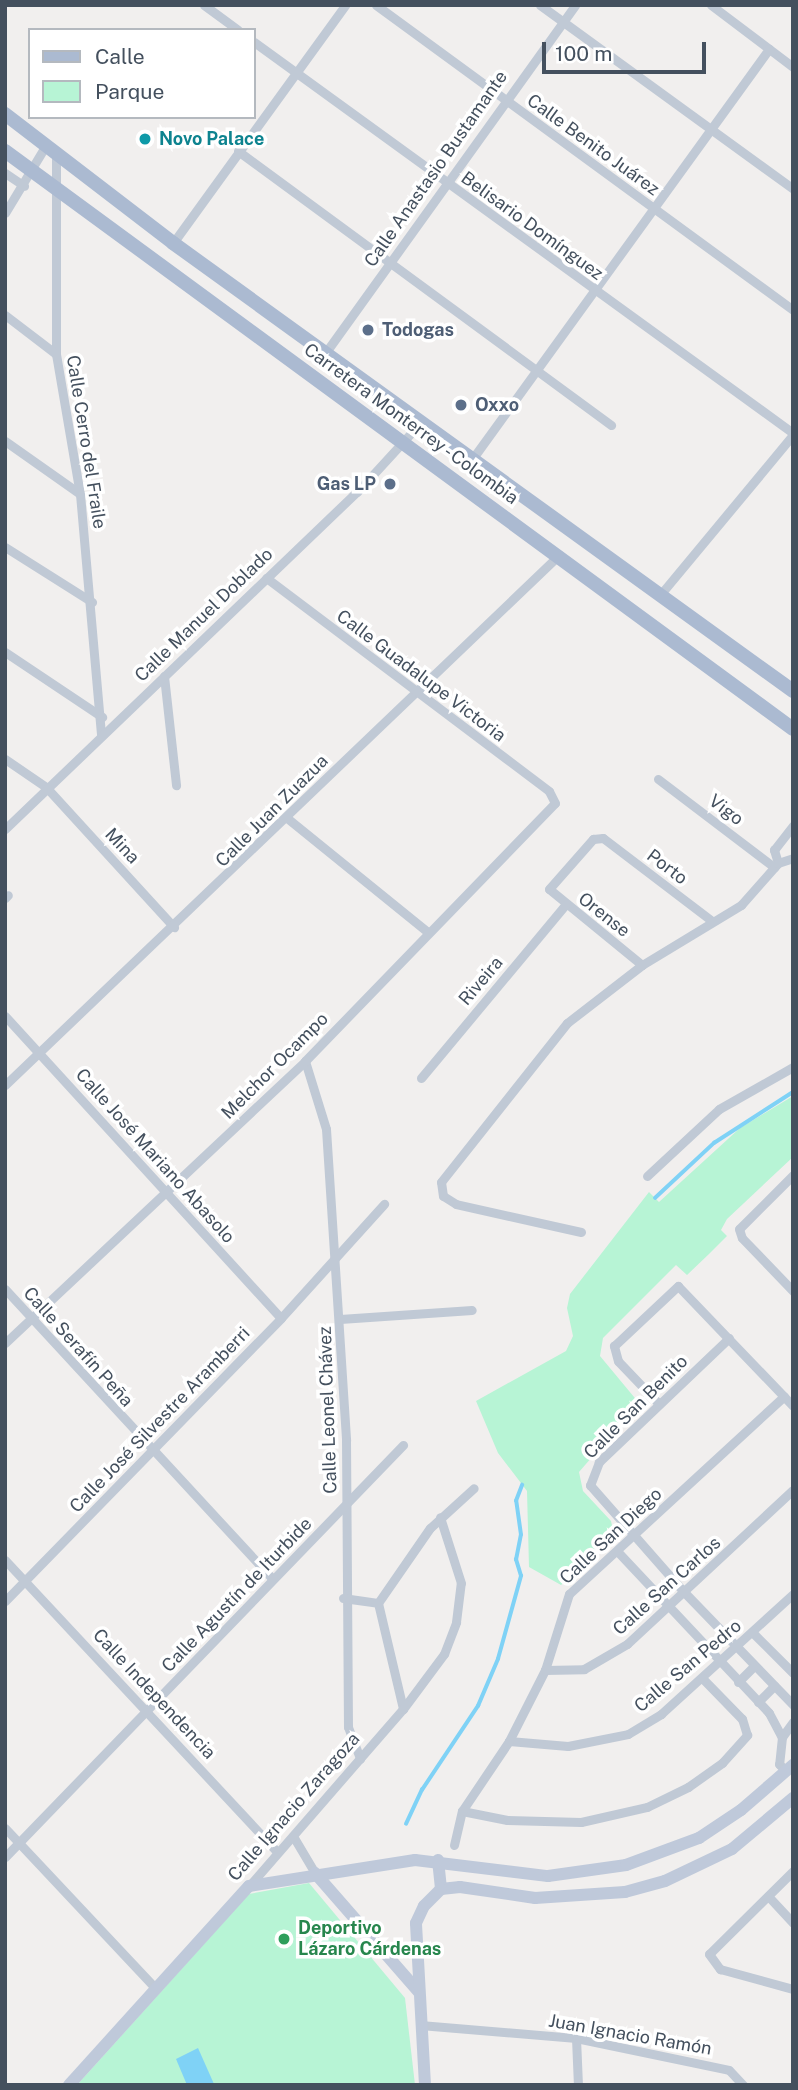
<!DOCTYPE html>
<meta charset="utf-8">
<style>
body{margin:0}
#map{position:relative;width:798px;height:2090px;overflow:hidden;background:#f1efee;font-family:"Public Sans",sans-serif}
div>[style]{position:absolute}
.green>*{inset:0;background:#b7f4d5}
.water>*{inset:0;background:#7fd2f6}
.stream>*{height:3.5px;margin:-1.75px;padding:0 1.75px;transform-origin:1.75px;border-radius:1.75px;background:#7fd2f6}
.minor>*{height:9px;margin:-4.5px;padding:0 4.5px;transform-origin:4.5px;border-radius:4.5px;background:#c0c9d5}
.secondary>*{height:12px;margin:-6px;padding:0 6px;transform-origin:6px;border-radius:6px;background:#bfc9da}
.primary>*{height:14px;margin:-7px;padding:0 7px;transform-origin:7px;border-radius:7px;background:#abbad1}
.dots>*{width:19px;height:19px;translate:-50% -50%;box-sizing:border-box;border:4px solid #fff;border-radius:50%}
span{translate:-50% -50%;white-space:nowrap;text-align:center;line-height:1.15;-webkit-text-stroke:7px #fff;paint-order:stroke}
.culture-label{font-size:18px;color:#0d838f;font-weight:700}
.left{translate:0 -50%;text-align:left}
.street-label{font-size:18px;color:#44505e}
.service-label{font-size:18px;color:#4e5e75;font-weight:700}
.right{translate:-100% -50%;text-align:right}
.leisure-label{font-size:18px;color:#27864d;font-weight:700}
.frame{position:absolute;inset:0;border:7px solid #44505e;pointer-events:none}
.legend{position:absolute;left:28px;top:28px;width:228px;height:91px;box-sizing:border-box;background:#fff;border:2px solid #b4b9bf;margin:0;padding:9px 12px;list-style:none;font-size:21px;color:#44505e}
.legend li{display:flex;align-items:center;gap:14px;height:35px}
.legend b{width:35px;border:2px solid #b4b9bf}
.scale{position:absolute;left:542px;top:42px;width:164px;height:32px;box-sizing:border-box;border:4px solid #44505e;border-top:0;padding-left:9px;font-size:21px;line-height:24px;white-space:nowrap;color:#44505e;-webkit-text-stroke:5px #fff;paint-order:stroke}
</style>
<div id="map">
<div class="green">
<i style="clip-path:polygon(793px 1096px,793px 1157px,727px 1219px,721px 1230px,727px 1236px,709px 1254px,687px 1275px,676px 1265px,603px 1338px,600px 1356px,639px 1403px,579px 1472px,583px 1491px,611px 1521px,614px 1534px,561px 1585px,529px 1567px,527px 1491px,498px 1453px,476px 1401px,566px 1351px,573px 1336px,567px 1308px,570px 1294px,649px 1192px,659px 1202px,740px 1128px)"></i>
<i style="clip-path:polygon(309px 1883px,405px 1998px,415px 2085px,77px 2085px,249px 1894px)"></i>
</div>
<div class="water">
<i style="clip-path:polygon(198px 2048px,214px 2084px,212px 2085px,187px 2085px,176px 2059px)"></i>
</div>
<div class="stream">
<i style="left:655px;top:1198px;width:81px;rotate:-43deg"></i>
<i style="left:714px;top:1143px;width:94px;rotate:-32.8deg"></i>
<i style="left:406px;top:1824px;width:38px;rotate:-65deg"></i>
<i style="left:422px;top:1790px;width:101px;rotate:-56.3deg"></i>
<i style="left:478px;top:1706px;width:51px;rotate:-66.9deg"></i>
<i style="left:498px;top:1659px;width:86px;rotate:-74.5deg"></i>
<i style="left:521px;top:1576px;width:17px;rotate:-107deg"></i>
<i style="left:516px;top:1560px;width:25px;rotate:-79deg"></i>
<i style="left:521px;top:1535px;width:34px;rotate:-98deg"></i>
<i style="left:516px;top:1501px;width:17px;rotate:-69deg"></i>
</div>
<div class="minor">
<i style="left:204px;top:5px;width:42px;rotate:36.3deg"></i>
<i style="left:376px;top:5px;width:517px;rotate:36.18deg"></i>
<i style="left:540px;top:5px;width:313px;rotate:36deg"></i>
<i style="left:711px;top:5px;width:103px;rotate:37.1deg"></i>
<i style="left:254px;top:42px;width:666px;rotate:35.96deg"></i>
<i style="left:238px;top:151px;width:463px;rotate:36.3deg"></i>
<i style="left:56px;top:152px;width:202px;rotate:90deg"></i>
<i style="left:56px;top:354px;width:142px;rotate:80.3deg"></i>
<i style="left:80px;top:494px;width:242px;rotate:85deg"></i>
<i style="left:5px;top:173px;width:23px;rotate:34deg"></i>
<i style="left:5px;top:213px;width:79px;rotate:-58.9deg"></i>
<i style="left:173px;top:243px;width:294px;rotate:-54.1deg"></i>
<i style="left:5px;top:315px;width:64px;rotate:37.4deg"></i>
<i style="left:326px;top:352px;width:427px;rotate:-54.3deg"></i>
<i style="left:5px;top:441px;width:92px;rotate:35.2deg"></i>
<i style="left:473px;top:458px;width:505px;rotate:-54.11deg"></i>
<i style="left:5px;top:547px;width:103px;rotate:32.3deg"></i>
<i style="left:660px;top:595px;width:208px;rotate:-50.3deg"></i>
<i style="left:5px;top:652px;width:117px;rotate:33.8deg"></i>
<i style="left:164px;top:676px;width:110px;rotate:83.7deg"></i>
<i style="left:5px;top:759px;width:50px;rotate:34.3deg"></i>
<i style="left:46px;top:787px;width:190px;rotate:47.6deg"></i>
<i style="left:658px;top:779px;width:146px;rotate:37.2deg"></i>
<i style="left:287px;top:818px;width:181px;rotate:39deg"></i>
<i style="left:5px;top:829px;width:487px;rotate:-43.8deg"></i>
<i style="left:357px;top:492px;width:96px;rotate:-47.5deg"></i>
<i style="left:778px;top:863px;width:14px;rotate:-107deg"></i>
<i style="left:774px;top:850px;width:31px;rotate:-52deg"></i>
<i style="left:5px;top:898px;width:4px;rotate:-45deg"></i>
<i style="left:642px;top:965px;width:120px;rotate:-140.7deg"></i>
<i style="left:549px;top:889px;width:67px;rotate:-48.7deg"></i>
<i style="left:593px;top:839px;width:10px;rotate:-6deg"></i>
<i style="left:603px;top:838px;width:137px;rotate:37.3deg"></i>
<i style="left:5px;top:1016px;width:409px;rotate:47.6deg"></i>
<i style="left:305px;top:1061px;width:71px;rotate:72.8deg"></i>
<i style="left:326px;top:1129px;width:312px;rotate:86.3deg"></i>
<i style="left:346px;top:1440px;width:287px;rotate:89.6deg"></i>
<i style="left:348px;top:1727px;width:34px;rotate:69deg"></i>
<i style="left:421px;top:1078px;width:225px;rotate:-50.2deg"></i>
<i style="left:5px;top:1085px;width:767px;rotate:-43.73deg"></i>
<i style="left:793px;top:1175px;width:76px;rotate:135deg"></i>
<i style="left:739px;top:1229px;width:9px;rotate:72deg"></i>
<i style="left:742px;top:1238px;width:74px;rotate:46.1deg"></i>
<i style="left:647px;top:1176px;width:98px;rotate:-42.9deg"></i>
<i style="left:719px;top:1109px;width:85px;rotate:-29.6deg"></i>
<i style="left:581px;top:1232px;width:128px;rotate:-167.4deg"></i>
<i style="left:456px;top:1204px;width:15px;rotate:-148deg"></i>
<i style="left:443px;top:1196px;width:14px;rotate:-98deg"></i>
<i style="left:441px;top:1182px;width:203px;rotate:-51.6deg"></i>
<i style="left:567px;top:1023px;width:95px;rotate:-37.7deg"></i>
<i style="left:642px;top:965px;width:116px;rotate:-31.2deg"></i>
<i style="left:741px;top:905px;width:56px;rotate:-48.6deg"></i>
<i style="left:778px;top:863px;width:16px;rotate:-18deg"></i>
<i style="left:5px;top:1289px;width:393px;rotate:47.3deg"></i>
<i style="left:340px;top:1319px;width:132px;rotate:-3.9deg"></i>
<i style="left:729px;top:1338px;width:180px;rotate:136.4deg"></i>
<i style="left:599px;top:1462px;width:25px;rotate:111deg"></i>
<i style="left:590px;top:1485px;width:144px;rotate:48.7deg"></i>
<i style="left:685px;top:1593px;width:156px;rotate:46deg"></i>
<i style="left:5px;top:1343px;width:412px;rotate:-43.2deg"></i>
<i style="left:305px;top:1061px;width:359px;rotate:-45.9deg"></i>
<i style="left:555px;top:803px;width:13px;rotate:-117deg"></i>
<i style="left:549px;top:791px;width:354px;rotate:-143deg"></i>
<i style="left:659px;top:1404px;width:59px;rotate:-133.6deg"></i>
<i style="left:618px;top:1361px;width:16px;rotate:-105deg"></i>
<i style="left:614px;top:1346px;width:88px;rotate:-43.2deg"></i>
<i style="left:678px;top:1286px;width:166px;rotate:46.2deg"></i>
<i style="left:617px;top:1551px;width:222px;rotate:46.8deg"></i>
<i style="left:769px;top:1713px;width:27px;rotate:62deg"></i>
<i style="left:782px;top:1737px;width:27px;rotate:96deg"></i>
<i style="left:779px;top:1764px;width:10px;rotate:45deg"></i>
<i style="left:5px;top:1560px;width:399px;rotate:47deg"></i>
<i style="left:343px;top:1598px;width:35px;rotate:8deg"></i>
<i style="left:378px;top:1603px;width:109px;rotate:76.7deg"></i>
<i style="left:5px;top:1601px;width:395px;rotate:-45.7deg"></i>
<i style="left:281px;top:1318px;width:154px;rotate:-47.9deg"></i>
<i style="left:378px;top:1603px;width:91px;rotate:-55.3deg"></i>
<i style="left:430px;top:1528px;width:59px;rotate:-42.3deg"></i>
<i style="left:752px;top:1632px;width:58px;rotate:45deg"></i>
<i style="left:545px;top:1670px;width:39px;rotate:-1deg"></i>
<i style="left:584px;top:1669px;width:50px;rotate:-30.2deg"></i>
<i style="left:627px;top:1644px;width:226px;rotate:-42.9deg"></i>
<i style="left:738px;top:1682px;width:23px;rotate:-45deg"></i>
<i style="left:758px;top:1702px;width:23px;rotate:-45deg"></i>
<i style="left:782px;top:1737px;width:19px;rotate:-54deg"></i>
<i style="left:509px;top:1741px;width:59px;rotate:4.8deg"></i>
<i style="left:568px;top:1746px;width:61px;rotate:-11.3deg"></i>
<i style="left:628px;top:1734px;width:39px;rotate:-31deg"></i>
<i style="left:661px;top:1714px;width:178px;rotate:-42.3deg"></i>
<i style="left:462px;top:1811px;width:46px;rotate:11.3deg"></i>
<i style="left:507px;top:1820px;width:74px;rotate:1.5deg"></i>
<i style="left:581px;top:1822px;width:68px;rotate:-12.8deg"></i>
<i style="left:647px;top:1807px;width:46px;rotate:-26deg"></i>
<i style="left:688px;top:1787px;width:42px;rotate:-35.2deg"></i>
<i style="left:722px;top:1763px;width:38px;rotate:-48deg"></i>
<i style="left:747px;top:1735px;width:17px;rotate:-107deg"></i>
<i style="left:742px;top:1719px;width:57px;rotate:-134.3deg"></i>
<i style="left:5px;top:1828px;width:219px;rotate:46.8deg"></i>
<i style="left:293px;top:1836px;width:43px;rotate:59.3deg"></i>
<i style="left:454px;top:1845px;width:35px;rotate:-77deg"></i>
<i style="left:462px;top:1811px;width:84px;rotate:-56.1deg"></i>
<i style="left:509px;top:1741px;width:80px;rotate:-63.1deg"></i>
<i style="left:545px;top:1670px;width:80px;rotate:-72.5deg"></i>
<i style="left:569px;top:1594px;width:292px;rotate:-42.6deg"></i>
<i style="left:5px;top:1857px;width:573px;rotate:-45.99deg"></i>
<i style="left:793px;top:1871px;width:118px;rotate:135.3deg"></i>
<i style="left:709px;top:1954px;width:19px;rotate:54deg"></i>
<i style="left:720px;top:1969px;width:76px;rotate:15.3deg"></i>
<i style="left:249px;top:1886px;width:235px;rotate:-49deg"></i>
<i style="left:403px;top:1709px;width:69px;rotate:-53.3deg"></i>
<i style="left:444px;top:1654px;width:34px;rotate:-69deg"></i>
<i style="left:456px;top:1622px;width:39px;rotate:-83deg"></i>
<i style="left:461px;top:1583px;width:69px;rotate:-107.7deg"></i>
<i style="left:768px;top:1896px;width:37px;rotate:47deg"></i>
<i style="left:420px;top:2025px;width:157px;rotate:4.8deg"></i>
<i style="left:576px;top:2038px;width:156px;rotate:11.8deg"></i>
<i style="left:729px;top:2070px;width:21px;rotate:47deg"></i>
<i style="left:576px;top:2038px;width:47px;rotate:87.6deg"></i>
</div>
<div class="secondary">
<i style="left:438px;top:1860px;width:29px;rotate:84deg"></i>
<i style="left:315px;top:1873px;width:157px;rotate:48.9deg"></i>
<i style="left:441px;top:1889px;width:19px;rotate:-6deg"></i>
<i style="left:460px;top:1887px;width:76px;rotate:8.3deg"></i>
<i style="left:535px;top:1898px;width:90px;rotate:-3.8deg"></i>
<i style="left:625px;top:1892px;width:41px;rotate:-15.4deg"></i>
<i style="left:665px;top:1881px;width:74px;rotate:-25.5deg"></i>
<i style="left:732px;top:1849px;width:80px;rotate:-39.9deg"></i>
<i style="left:69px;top:2085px;width:268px;rotate:-47.9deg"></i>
<i style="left:249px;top:1886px;width:168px;rotate:-8.9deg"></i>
<i style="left:415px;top:1860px;width:134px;rotate:6.9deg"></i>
<i style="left:548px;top:1876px;width:79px;rotate:-8deg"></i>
<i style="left:626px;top:1865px;width:78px;rotate:-20.3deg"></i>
<i style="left:699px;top:1838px;width:50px;rotate:-33.7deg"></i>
<i style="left:741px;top:1810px;width:69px;rotate:-40.9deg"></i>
<i style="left:425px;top:2085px;width:162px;rotate:-93.2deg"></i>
<i style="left:416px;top:1923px;width:19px;rotate:-65deg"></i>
<i style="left:424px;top:1906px;width:24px;rotate:-45deg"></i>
</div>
<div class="primary">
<i style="left:5px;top:114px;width:212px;rotate:37.5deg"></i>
<i style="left:173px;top:243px;width:765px;rotate:35.85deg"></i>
<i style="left:5px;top:151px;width:977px;rotate:36.26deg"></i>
</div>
<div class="dots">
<i style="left:145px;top:139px;background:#0f9aa8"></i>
<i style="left:368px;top:330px;background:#5c6f8a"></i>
<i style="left:461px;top:405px;background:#5c6f8a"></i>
<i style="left:390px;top:484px;background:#5c6f8a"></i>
<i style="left:284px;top:1939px;background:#2e9e5b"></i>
</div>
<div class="culture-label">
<span class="left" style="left:159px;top:139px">Novo Palace</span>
</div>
<div class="street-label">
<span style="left:593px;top:145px;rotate:36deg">Calle Benito Juárez</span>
<span style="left:436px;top:169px;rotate:-55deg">Calle Anastasio Bustamante</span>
<span style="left:532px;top:226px;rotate:36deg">Belisario Domínguez</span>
<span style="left:411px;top:424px;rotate:36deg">Carretera Monterrey - Colombia</span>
<span style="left:86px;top:442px;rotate:81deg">Calle Cerro del Fraile</span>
<span style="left:204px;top:615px;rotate:-44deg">Calle Manuel Doblado</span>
<span style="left:421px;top:676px;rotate:37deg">Calle Guadalupe Victoria</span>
<span style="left:726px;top:810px;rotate:37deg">Vigo</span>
<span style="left:272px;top:811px;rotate:-45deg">Calle Juan Zuazua</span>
<span style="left:122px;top:846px;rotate:47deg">Mina</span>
<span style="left:667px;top:867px;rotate:37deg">Porto</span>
<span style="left:604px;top:915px;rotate:38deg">Orense</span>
<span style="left:481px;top:981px;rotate:-50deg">Riveira</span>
<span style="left:275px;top:1066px;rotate:-45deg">Melchor Ocampo</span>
<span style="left:155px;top:1156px;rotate:48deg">Calle José Mariano Abasolo</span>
<span style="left:78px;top:1347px;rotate:48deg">Calle Serafín Peña</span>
<span style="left:636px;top:1407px;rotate:-45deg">Calle San Benito</span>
<span style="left:328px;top:1410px;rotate:-92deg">Calle Leonel Chávez</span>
<span style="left:160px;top:1420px;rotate:-46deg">Calle José Silvestre Aramberri</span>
<span style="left:611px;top:1536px;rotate:-43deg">Calle San Diego</span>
<span style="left:667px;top:1586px;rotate:-42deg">Calle San Carlos</span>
<span style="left:237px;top:1595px;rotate:-46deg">Calle Agustín de Iturbide</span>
<span style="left:688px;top:1666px;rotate:-40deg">Calle San Pedro</span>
<span style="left:154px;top:1694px;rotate:47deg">Calle Independencia</span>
<span style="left:294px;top:1807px;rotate:-49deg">Calle Ignacio Zaragoza</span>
<span style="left:630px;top:2035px;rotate:10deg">Juan Ignacio Ramón</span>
</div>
<div class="service-label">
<span class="left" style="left:382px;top:330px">Todogas</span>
<span class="left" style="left:475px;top:405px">Oxxo</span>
<span class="right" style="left:376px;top:484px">Gas LP</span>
</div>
<div class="leisure-label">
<span class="left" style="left:298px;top:1939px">Deportivo<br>Lázaro Cárdenas</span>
</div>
<div class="frame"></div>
<ul class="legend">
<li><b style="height:9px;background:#abbad1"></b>Calle</li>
<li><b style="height:19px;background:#b7f4d5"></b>Parque</li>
</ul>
<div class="scale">100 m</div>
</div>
